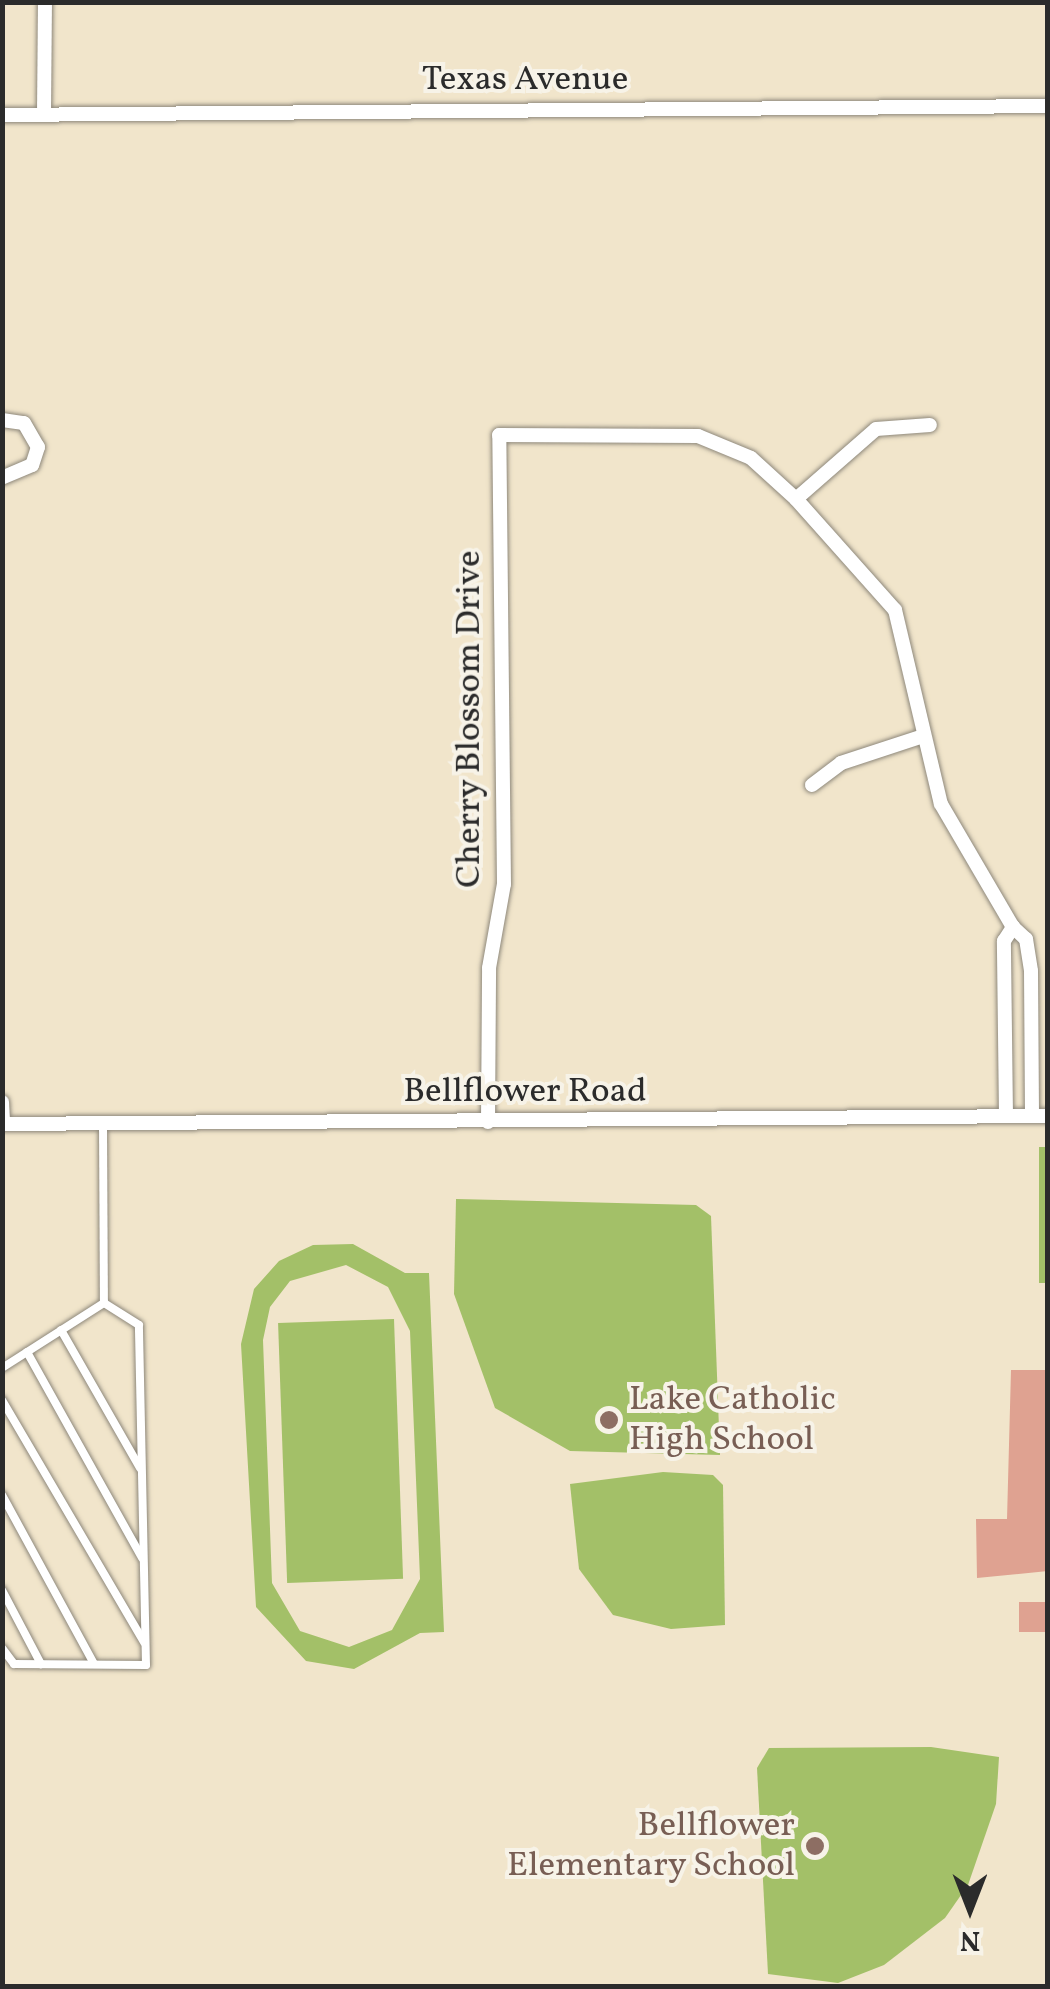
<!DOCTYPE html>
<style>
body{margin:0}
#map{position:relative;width:1050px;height:1989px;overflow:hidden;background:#f1e5cb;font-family:Vollkorn,serif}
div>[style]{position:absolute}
.green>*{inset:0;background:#a3c068;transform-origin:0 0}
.building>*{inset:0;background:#dfa291;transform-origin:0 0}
.roads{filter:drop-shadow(0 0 2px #8e887b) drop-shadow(0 0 2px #8e887b)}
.lane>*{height:8px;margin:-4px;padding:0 4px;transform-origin:4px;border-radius:4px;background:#fff}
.street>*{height:14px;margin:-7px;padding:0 7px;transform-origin:7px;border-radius:7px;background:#fff}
.dots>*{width:28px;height:28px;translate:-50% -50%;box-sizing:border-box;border:5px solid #f7f3e8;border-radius:50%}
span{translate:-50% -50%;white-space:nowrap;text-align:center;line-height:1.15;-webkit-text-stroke:8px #f7f3e8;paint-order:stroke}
.street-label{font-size:35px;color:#2b2b2b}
.education-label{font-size:35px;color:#785e54}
.left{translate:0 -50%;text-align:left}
.right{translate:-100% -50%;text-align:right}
.frame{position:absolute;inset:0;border:5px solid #2b2b2b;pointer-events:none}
.north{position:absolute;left:920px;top:1859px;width:100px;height:100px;-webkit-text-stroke:8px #f7f3e8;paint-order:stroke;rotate:180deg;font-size:28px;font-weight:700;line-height:40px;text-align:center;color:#2b2b2b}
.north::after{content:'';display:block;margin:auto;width:35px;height:45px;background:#2b2b2b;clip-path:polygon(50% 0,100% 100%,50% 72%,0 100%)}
</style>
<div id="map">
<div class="green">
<i style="left:1039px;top:1147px;width:8px;height:136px"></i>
<i style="clip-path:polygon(456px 1199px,696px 1205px,711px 1216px,720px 1455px,570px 1451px,495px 1408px,454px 1294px)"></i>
<i style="clip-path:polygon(evenodd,353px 1244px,405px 1273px,429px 1273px,444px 1632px,420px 1633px,354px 1669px,306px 1661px,256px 1607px,241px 1344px,254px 1289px,279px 1261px,313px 1245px,353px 1244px,346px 1265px,388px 1287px,410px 1331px,420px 1579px,392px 1630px,349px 1647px,300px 1631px,272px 1583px,263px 1340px,270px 1307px,290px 1281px,346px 1265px)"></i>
<i style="left:394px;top:1319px;width:260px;height:116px;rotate:88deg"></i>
<i style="clip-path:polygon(663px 1472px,713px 1475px,723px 1485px,725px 1625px,671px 1629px,613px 1615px,579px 1569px,570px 1484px)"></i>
<i style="clip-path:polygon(931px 1747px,999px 1757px,996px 1804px,968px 1885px,945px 1918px,884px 1965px,838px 1983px,768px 1974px,757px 1768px,769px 1748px)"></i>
</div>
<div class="building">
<i style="clip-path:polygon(1011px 1370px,1048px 1370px,1048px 1571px,977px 1578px,976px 1519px,1007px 1519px)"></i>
<i style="left:1019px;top:1602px;width:29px;height:30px"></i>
</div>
<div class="roads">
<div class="lane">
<i style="left:103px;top:1125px;width:178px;rotate:89.7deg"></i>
<i style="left:61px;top:1330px;width:159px;rotate:60.2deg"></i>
<i style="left:27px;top:1352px;width:236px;rotate:60.8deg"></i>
<i style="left:2px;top:1368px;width:121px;rotate:-32.5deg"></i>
<i style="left:2px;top:1400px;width:281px;rotate:59.6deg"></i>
<i style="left:2px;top:1495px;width:192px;rotate:61.4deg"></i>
<i style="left:2px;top:1590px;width:84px;rotate:62.2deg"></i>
<i style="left:2px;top:1648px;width:20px;rotate:53deg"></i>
<i style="left:14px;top:1664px;width:132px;rotate:0.4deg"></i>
<i style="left:146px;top:1665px;width:340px;rotate:-91.2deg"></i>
<i style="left:139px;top:1325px;width:41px;rotate:-147.8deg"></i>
</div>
<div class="street">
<i style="left:44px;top:114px;width:112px;rotate:-89.5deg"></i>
<i style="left:2px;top:115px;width:1046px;rotate:-0.49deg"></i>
<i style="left:2px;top:420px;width:22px;rotate:8deg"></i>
<i style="left:24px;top:423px;width:28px;rotate:60deg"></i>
<i style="left:38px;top:447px;width:19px;rotate:108deg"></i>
<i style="left:32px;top:465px;width:33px;rotate:157deg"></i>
<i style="left:796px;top:499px;width:106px;rotate:-41.2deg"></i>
<i style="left:876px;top:429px;width:54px;rotate:-4.2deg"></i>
<i style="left:812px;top:785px;width:36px;rotate:-37deg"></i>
<i style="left:841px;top:763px;width:83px;rotate:-18.2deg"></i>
<i style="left:2px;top:1102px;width:22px;rotate:87deg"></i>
<i style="left:1006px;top:1116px;width:175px;rotate:-90.7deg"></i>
<i style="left:1004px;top:941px;width:17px;rotate:-57deg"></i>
<i style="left:1013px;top:927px;width:18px;rotate:43deg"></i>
<i style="left:1026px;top:939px;width:32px;rotate:81deg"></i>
<i style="left:1031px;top:971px;width:145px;rotate:89.6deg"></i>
<i style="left:488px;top:1122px;width:154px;rotate:-89.6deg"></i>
<i style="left:489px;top:968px;width:85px;rotate:-79.9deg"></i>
<i style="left:504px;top:884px;width:449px;rotate:-90.6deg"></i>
<i style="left:499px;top:435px;width:199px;rotate:0.3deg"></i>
<i style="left:698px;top:436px;width:57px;rotate:22.5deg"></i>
<i style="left:751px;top:458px;width:61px;rotate:42.3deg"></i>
<i style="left:796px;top:499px;width:149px;rotate:48.3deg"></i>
<i style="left:895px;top:610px;width:199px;rotate:76.7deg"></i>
<i style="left:941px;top:804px;width:143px;rotate:59.7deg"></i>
<i style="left:2px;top:1124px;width:1046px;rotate:-0.44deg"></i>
</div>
</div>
<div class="dots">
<i style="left:609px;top:1420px;background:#8d6e63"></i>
<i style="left:815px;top:1846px;background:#8d6e63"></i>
</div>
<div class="street-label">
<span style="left:525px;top:80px">Texas Avenue</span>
<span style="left:470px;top:719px;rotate:-90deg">Cherry Blossom Drive</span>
<span style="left:525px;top:1092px">Bellflower Road</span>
</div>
<div class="education-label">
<span class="left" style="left:629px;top:1420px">Lake Catholic<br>High School</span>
<span class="right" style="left:795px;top:1846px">Bellflower<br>Elementary School</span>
</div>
<div class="frame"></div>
<div class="north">N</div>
</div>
